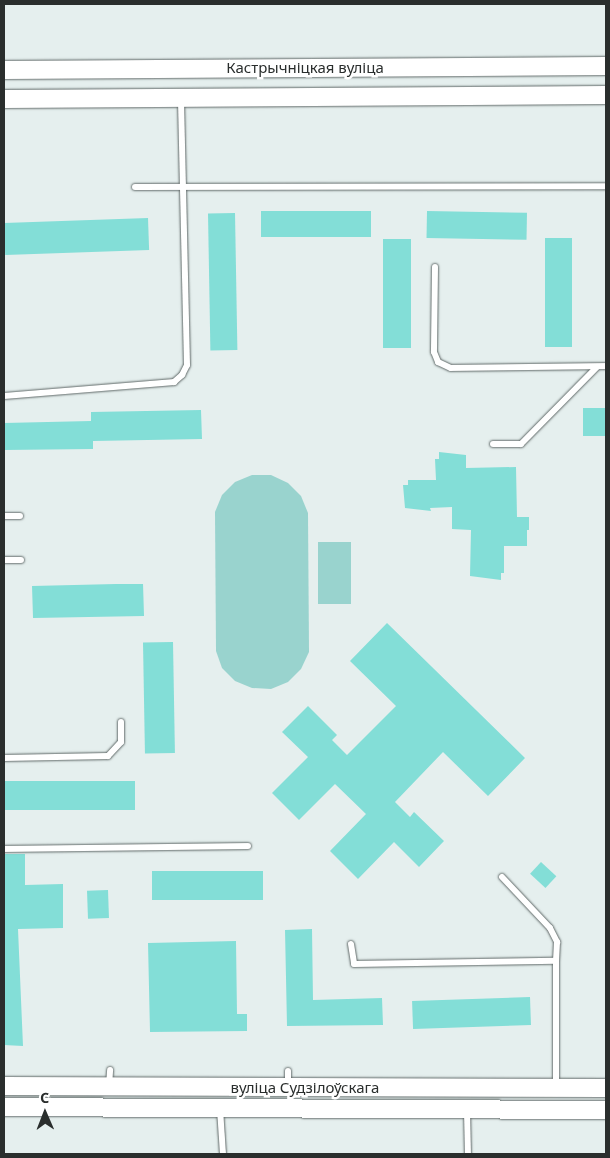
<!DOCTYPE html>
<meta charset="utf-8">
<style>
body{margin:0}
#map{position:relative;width:610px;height:1158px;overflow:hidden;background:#e5efee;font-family:"Noto Sans",sans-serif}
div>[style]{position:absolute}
.green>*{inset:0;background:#99d3ce;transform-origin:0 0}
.building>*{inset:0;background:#83ded7;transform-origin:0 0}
.roads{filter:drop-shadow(0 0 1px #606968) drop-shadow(0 0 1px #606968)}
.lane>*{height:6px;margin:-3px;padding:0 3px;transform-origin:3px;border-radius:3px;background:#fff}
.secondary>*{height:18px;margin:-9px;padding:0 9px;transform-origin:9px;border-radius:9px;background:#fff}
span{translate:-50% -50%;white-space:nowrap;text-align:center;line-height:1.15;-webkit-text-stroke:5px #fff;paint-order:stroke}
.street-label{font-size:15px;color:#2a2e2d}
.frame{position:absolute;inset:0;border:5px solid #2a2e2d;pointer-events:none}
.north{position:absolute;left:20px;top:1088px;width:50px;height:50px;-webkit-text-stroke:4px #fff;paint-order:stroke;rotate:359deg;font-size:14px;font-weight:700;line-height:20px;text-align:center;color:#2a2e2d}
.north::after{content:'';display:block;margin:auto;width:18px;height:22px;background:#2a2e2d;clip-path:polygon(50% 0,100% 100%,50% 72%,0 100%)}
</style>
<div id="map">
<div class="green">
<i style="clip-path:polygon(252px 475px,271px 475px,288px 483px,301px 496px,308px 513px,309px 652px,301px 669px,288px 682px,271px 689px,252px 688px,235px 681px,222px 668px,216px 651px,215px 512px,222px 495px,235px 482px)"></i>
<i style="left:318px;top:542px;width:33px;height:62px"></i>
</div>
<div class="building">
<i style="left:371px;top:211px;width:26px;height:110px;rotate:90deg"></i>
<i style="left:427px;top:211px;width:100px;height:27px;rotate:1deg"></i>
<i style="left:235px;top:213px;width:137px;height:27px;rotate:89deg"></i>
<i style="left:148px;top:218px;width:32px;height:144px;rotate:88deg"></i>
<i style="left:545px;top:238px;width:27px;height:109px"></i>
<i style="left:383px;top:239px;width:28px;height:109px"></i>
<i style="left:583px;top:408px;width:23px;height:28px"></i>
<i style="clip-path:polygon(201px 410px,202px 439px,93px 441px,93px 449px,4px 450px,4px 423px,91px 421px,91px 412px)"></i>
<i style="clip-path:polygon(439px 452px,466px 455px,466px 468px,516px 467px,517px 517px,529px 517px,529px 530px,527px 530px,527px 546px,504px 546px,504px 573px,501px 573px,501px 580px,470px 576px,471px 530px,452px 529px,452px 507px,430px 508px,431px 511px,405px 508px,403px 485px,408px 485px,408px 480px,436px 480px,435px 459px,439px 459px)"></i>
<i style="clip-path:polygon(116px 584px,143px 584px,144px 616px,33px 618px,32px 586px)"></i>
<i style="clip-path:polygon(387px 623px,525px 758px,488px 796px,443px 752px,395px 802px,410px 817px,414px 812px,444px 841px,419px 867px,394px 842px,358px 879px,330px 851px,366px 814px,335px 784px,299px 820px,272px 793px,308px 757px,282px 732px,308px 706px,337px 735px,332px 740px,347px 755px,396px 706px,350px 661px)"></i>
<i style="left:173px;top:642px;width:111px;height:30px;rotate:89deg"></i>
<i style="left:135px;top:781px;width:29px;height:131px;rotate:90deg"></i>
<i style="clip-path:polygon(4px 854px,25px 854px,25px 885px,63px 884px,63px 928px,18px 929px,23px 1046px,4px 1045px)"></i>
<i style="left:541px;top:862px;width:21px;height:16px;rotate:43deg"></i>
<i style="left:263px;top:871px;width:29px;height:111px;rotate:90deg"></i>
<i style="left:108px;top:890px;width:28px;height:21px;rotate:88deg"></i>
<i style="clip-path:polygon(312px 929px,313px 1000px,382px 998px,383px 1025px,287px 1026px,285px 930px)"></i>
<i style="clip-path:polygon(236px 941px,237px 1014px,247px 1014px,247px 1031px,150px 1032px,148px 943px)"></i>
<i style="left:530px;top:997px;width:28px;height:118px;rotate:88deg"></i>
</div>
<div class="roads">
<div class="lane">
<i style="left:135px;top:187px;width:471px;rotate:-0.1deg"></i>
<i style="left:435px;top:267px;width:85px;rotate:90.7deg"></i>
<i style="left:434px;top:352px;width:11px;rotate:68deg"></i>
<i style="left:438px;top:362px;width:14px;rotate:25deg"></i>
<i style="left:451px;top:368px;width:155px;rotate:-0.7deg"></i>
<i style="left:4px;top:396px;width:171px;rotate:-4.7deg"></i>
<i style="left:174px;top:382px;width:11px;rotate:-41deg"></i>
<i style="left:182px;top:375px;width:11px;rotate:-63deg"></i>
<i style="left:187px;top:365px;width:266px;rotate:-91.3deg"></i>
<i style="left:493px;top:444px;width:28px"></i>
<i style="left:521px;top:444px;width:108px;rotate:-45.4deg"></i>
<i style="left:4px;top:516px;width:16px"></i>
<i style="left:4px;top:560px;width:17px"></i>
<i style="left:4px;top:758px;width:104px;rotate:-1.1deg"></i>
<i style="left:108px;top:756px;width:19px;rotate:-47deg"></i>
<i style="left:121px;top:742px;width:20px;rotate:-90deg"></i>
<i style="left:4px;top:849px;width:244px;rotate:-0.7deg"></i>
<i style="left:502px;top:877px;width:70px;rotate:46.7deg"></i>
<i style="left:550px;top:928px;width:16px;rotate:63deg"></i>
<i style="left:557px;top:942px;width:19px;rotate:93deg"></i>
<i style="left:351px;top:944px;width:20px;rotate:81deg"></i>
<i style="left:354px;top:964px;width:202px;rotate:-0.9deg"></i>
<i style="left:556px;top:961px;width:126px;rotate:90deg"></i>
<i style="left:288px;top:1071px;width:14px;rotate:90deg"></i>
<i style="left:109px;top:1086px;width:16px;rotate:-86deg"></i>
<i style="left:220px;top:1109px;width:45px;rotate:86.2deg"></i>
<i style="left:467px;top:1111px;width:43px;rotate:88.7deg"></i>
</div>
<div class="secondary">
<i style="left:4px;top:70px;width:602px;rotate:-0.38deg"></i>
<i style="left:4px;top:99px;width:602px;rotate:-0.38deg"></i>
<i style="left:4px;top:1086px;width:602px;rotate:0.19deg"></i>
<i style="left:4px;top:1107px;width:602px;rotate:0.29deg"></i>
</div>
</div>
<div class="street-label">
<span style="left:305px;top:68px">Кастрычніцкая вуліца</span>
<span style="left:305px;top:1088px">вуліца Судзілоўскага</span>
</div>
<div class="frame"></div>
<div class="north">С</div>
</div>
